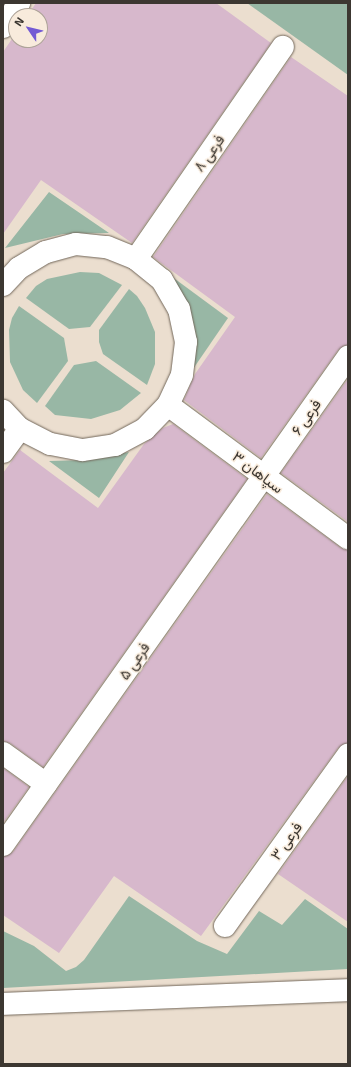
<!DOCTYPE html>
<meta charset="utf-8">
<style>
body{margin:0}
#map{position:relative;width:351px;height:1067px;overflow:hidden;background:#ebdecf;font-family:"Exo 2",Vazirmatn,sans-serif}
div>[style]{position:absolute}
.green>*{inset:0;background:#98b7a5}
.building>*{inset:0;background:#d7b8cc}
.roads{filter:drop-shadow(0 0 1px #72675a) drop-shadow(0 0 1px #72675a)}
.minor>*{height:22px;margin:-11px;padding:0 11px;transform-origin:11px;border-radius:11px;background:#fff}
span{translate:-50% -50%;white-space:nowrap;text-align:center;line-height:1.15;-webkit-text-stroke:3px #f8ebdc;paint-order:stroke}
.street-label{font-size:15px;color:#3c3731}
.frame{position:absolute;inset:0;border:4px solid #3c3731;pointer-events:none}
.north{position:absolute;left:8px;top:8px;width:40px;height:40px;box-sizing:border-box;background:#f8ebdc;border:1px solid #ada398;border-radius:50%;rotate:305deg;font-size:11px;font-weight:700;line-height:16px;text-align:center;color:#3c3731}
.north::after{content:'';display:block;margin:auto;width:14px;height:18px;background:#735ad4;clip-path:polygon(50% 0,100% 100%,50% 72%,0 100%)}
</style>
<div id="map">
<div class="green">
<i style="clip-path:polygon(247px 3px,348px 3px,348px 75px)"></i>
<i style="clip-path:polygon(49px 192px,109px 233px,63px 234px,5px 248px)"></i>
<i style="clip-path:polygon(80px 272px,99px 273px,122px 285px,90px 327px,69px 329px,26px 298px,36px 286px,47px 279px)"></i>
<i style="clip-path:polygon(171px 276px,228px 318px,193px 369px)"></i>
<i style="clip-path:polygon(129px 289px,137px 296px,145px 308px,155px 332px,155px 364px,147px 385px,103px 354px,99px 342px,99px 330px)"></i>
<i style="clip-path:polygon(19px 306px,64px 338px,68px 361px,37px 403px,23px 390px,10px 362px,9px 330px,12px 318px)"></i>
<i style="clip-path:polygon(96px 361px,141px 393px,120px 410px,91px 419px,55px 415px,45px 406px,74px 365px)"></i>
<i style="clip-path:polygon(129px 452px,99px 498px,49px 461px,87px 460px)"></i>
<i style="clip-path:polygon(129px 896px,197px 941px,227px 954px,259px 911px,282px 925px,305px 899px,348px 929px,348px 969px,3px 988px,3px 931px,34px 946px,66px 971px,76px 967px,84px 960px)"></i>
</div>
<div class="building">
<i style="clip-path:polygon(36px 3px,216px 3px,271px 43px,132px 243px,41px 180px,3px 234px,3px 52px,16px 33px,16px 40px,40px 40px,40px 16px,27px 16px)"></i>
<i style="clip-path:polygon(291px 57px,348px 96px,348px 345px,338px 350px,261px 458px,184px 400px,195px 374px,235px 317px,153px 257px)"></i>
<i style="clip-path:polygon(348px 379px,348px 522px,281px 473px)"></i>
<i style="clip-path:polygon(173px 424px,247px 479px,43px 767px,10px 743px,3px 741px,3px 473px,20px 450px,98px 508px,144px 444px,163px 428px)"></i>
<i style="clip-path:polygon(267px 494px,341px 548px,348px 550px,348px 743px,338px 748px,201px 936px,114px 876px,59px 953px,3px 915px,3px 857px,13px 852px)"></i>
<i style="clip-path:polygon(3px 768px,29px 787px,3px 823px)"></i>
<i style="clip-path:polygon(348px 776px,348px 922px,278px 874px)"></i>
</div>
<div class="roads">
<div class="minor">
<i style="left:3px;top:27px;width:29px;rotate:-56deg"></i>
<i style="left:136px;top:259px;width:258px;rotate:-55.3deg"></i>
<i style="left:3px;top:285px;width:23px;rotate:-47deg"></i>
<i style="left:19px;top:268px;width:31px;rotate:-31deg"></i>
<i style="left:46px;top:252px;width:31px;rotate:-15deg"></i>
<i style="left:76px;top:244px;width:31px;rotate:6deg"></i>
<i style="left:107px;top:247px;width:31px;rotate:22deg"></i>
<i style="left:136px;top:259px;width:33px;rotate:39deg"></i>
<i style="left:162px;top:280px;width:34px;rotate:60deg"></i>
<i style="left:179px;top:309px;width:34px;rotate:78deg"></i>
<i style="left:186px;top:342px;width:33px;rotate:97deg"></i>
<i style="left:182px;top:375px;width:33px;rotate:115deg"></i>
<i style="left:168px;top:405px;width:33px;rotate:134deg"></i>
<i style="left:145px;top:429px;width:34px;rotate:152deg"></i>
<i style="left:115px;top:445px;width:33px;rotate:171deg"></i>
<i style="left:82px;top:450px;width:33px;rotate:-169deg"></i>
<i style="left:50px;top:444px;width:34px;rotate:-153deg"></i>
<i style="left:20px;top:429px;width:25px;rotate:-133deg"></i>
<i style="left:168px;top:405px;width:224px;rotate:36.5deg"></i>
<i style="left:3px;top:452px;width:29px;rotate:-54deg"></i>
<i style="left:3px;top:753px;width:53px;rotate:35.8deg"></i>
<i style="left:3px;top:845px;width:598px;rotate:-54.74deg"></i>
<i style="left:225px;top:926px;width:211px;rotate:-54.3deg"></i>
<i style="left:3px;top:1004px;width:345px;rotate:-2.3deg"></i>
</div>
</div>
<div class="street-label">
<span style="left:209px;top:153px;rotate:-55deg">فرعی ۸</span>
<span style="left:306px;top:417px;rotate:-55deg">فرعی ۶</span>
<span style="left:258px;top:472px;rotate:37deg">سپاهان ۳</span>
<span style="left:134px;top:661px;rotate:-55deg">فرعی ۵</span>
<span style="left:286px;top:841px;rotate:-54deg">فرعی ۳</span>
</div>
<div class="frame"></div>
<div class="north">N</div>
</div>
